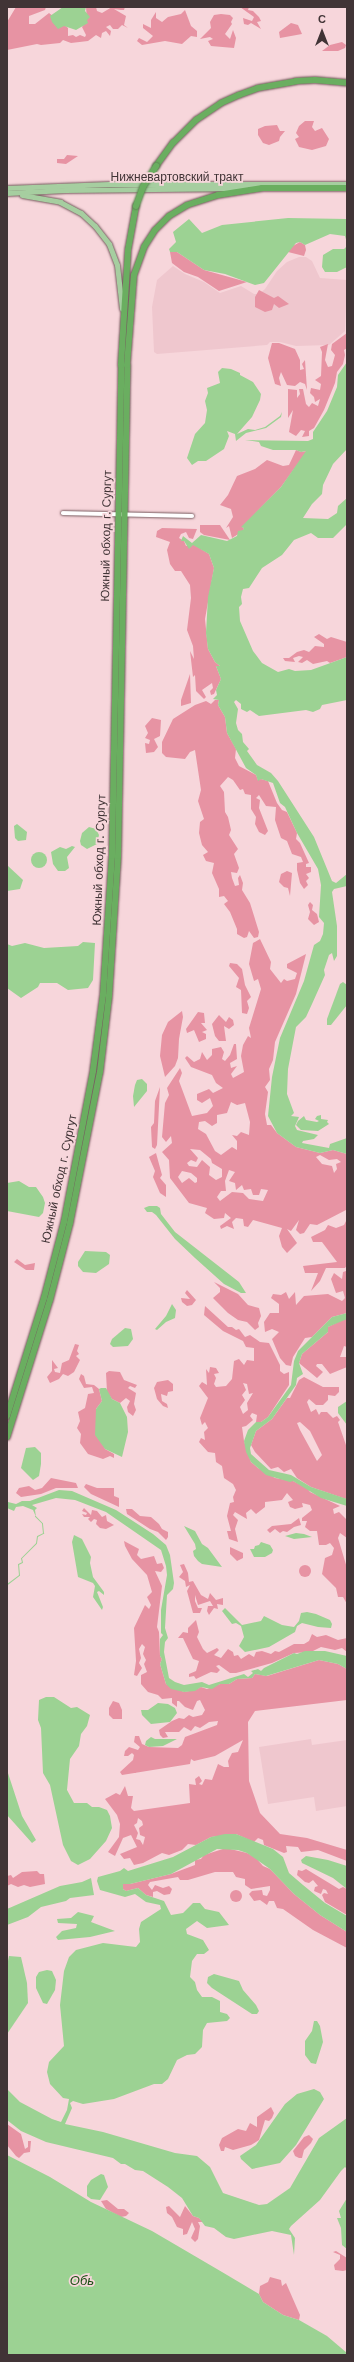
<!DOCTYPE html>
<meta charset="utf-8">
<style>
body{margin:0}
#map{position:relative;width:354px;height:2362px;overflow:hidden;background:#f7d6db;font-family:"Work Sans",sans-serif}
div>[style]{position:absolute}
.built>*{inset:0;background:#efc7ce}
.forest>*{inset:0;background:#e793a3}
.round{border-radius:50%}
.water>*{inset:0;background:#9cd293}
.stream>*{height:1px;margin:-0.5px;padding:0 0.5px;transform-origin:0.5px;border-radius:0.5px;background:#9cd293}
.roads{filter:drop-shadow(0 0 1px #775b5f) drop-shadow(0 0 1px #775b5f)}
.street>*{height:3.5px;margin:-1.75px;padding:0 1.75px;transform-origin:1.75px;border-radius:1.75px;background:#fff}
.primary>*{height:5px;margin:-2.5px;padding:0 2.5px;transform-origin:2.5px;border-radius:2.5px;background:#a6cea0}
.highway>*{height:6px;margin:-3px;padding:0 3px;transform-origin:3px;border-radius:3px;background:#6aae60}
.bridges{filter:drop-shadow(0 0 1px #5c8351) drop-shadow(0 0 1px #5c8351)}
.highway-bridge>*{height:6px;margin:-3px;padding:0 3px;transform-origin:3px;border-radius:3px;background:#6aae60}
span{translate:-50% -50%;white-space:nowrap;text-align:center;line-height:1.15;-webkit-text-stroke:3.5px #f7d6db;paint-order:stroke}
.street-label{font-size:12px;color:#413436}
.water-label{font-size:13px;color:#1a4f12;font-style:italic}
.frame{position:absolute;inset:0;border:8px solid #413436;pointer-events:none}
.north{position:absolute;left:302px;top:12px;width:40px;height:40px;-webkit-text-stroke:3px #f7d6db;paint-order:stroke;rotate:0deg;font-size:11px;font-weight:700;line-height:16px;text-align:center;color:#413436}
.north::after{content:'';display:block;margin:auto;width:14px;height:18px;background:#413436;clip-path:polygon(50% 0,100% 100%,50% 72%,0 100%)}
</style>
<div id="map">
<div class="built">
<i style="clip-path:polygon(299px 257px,306px 257px,312px 261px,320px 278px,347px 280px,345px 331px,329px 345px,296px 346px,280px 342px,270px 342px,267px 345px,157px 354px,154px 352px,152px 307px,157px 280px,173px 266px,185px 274px,204px 282px,220px 293px,241px 286px,254px 294px,259px 294px,265px 289px,277px 271px,287px 262px)"></i>
<i style="clip-path:polygon(311px 1739px,312px 1745px,347px 1740px,347px 1806px,316px 1811px,314px 1797px,268px 1804px,259px 1747px)"></i>
</div>
<div class="forest">
<i style="clip-path:polygon(16px 7px,46px 7px,45px 10px,29px 16px,29px 24px,35px 24px,49px 13px,68px 28px,68px 36px,73px 35px,76px 37px,80px 35px,85px 37px,86px 35px,82px 27px,87px 20px,86px 7px,96px 7px,97px 11px,102px 13px,112px 7px,125px 7px,124px 10px,121px 10px,114px 9px,126px 16px,124px 25px,128px 28px,122px 25px,118px 29px,113px 29px,110px 25px,106px 27px,111px 31px,110px 36px,106px 31px,102px 33px,101px 38px,96px 35px,88px 41px,71px 43px,63px 40px,60px 43px,41px 45px,37px 44px,7px 50px,7px 22px)"></i>
<i style="clip-path:polygon(240px 7px,249px 7px,248px 10px,253px 11px,259px 17px,261px 21px,257px 22px,261px 29px,251px 23px,248px 25px,244px 24px,243px 18px,252px 21px,254px 17px)"></i>
<i style="clip-path:polygon(185px 10px,191px 26px,197px 31px,197px 37px,191px 36px,182px 44px,165px 41px,142px 45px,137px 41px,139px 38px,147px 42px,153px 36px,143px 28px,143px 24px,151px 28px,151px 20px,156px 12px,156px 18px,162px 22px,168px 17px,181px 14px)"></i>
<i style="clip-path:polygon(221px 14px,230px 15px,233px 18px,231px 22px,232px 24px,225px 34px,230px 39px,233px 30px,236px 38px,234px 48px,211px 46px,208px 41px,213px 39px,210px 37px,200px 39px,211px 28px,210px 22px,214px 15px)"></i>
<i style="clip-path:polygon(291px 23px,298px 25px,302px 34px,280px 38px,279px 32px)"></i>
<i style="clip-path:polygon(342px 42px,346px 45px,345px 48px,338px 51px,322px 51px,330px 45px)"></i>
<i style="clip-path:polygon(305px 121px,314px 121px,312px 127px,315px 131px,322px 128px,329px 139px,326px 146px,312px 150px,299px 147px,295px 139px,299px 137px,296px 133px,299px 126px)"></i>
<i style="clip-path:polygon(277px 125px,280px 131px,285px 131px,280px 137px,279px 141px,269px 145px,263px 143px,258px 135px,258px 129px,265px 126px)"></i>
<i style="clip-path:polygon(67px 155px,78px 156px,66px 164px,57px 163px,57px 159px,64px 159px)"></i>
<i style="clip-path:polygon(300px 242px,305px 245px,306px 250px,304px 256px,288px 252px,291px 247px)"></i>
<i style="clip-path:polygon(170px 252px,177px 252px,204px 270px,247px 282px,219px 291px,198px 277px,184px 272px,172px 263px)"></i>
<i style="clip-path:polygon(259px 290px,274px 298px,278px 296px,289px 304px,279px 308px,274px 304px,272px 310px,265px 312px,255px 307px,255px 297px)"></i>
<i style="clip-path:polygon(347px 333px,347px 348px,344px 350px,345px 355px,343px 364px,337px 372px,335px 383px,324px 410px,314px 428px,309px 431px,309px 436px,302px 437px,305px 431px,301px 430px,296px 436px,289px 432px,293px 410px,288px 418px,288px 389px,297px 390px,297px 398px,300px 394px,299px 389px,303px 389px,306px 404px,309px 407px,312px 403px,318px 406px,320px 399px,315px 402px,314px 397px,310px 393px,311px 388px,320px 390px,321px 384px,315px 380px,321px 376px,322px 352px,320px 347px,328px 344px,325px 360px,328px 367px,332px 366px,335px 355px,331px 350px,332px 344px)"></i>
<i style="clip-path:polygon(272px 343px,279px 343px,295px 349px,300px 360px,300px 370px,304px 369px,302px 364px,305px 360px,307px 390px,305px 384px,300px 382px,295px 386px,287px 385px,281px 372px,279px 378px,281px 386px,275px 384px,268px 358px)"></i>
<i style="clip-path:polygon(296px 450px,301px 452px,307px 451px,281px 487px,242px 527px,244px 528px,243px 531px,232px 538px,229px 526px,226px 528px,233px 517px,231px 509px,220px 505px,228px 495px,237px 476px,255px 469px,267px 460px,283px 466px,289px 465px)"></i>
<i style="clip-path:polygon(200px 525px,220px 525px,230px 540px,204px 535px,200px 532px)"></i>
<i style="clip-path:polygon(162px 528px,197px 529px,193px 539px,189px 538px,186px 532px,181px 534px,179px 538px,184px 541px,186px 546px,193px 544px,209px 554px,214px 568px,205px 619px,208px 649px,215px 662px,220px 666px,216px 666px,221px 679px,214px 694px,211px 695px,210px 691px,213px 688px,212px 683px,202px 690px,206px 697px,204px 699px,196px 691px,195px 675px,193px 677px,190px 651px,194px 659px,193px 646px,187px 630px,191px 598px,190px 585px,181px 571px,175px 571px,170px 564px,167px 550px,170px 542px,156px 537px,157px 531px)"></i>
<i style="clip-path:polygon(319px 634px,327px 639px,331px 637px,347px 642px,347px 657px,330px 663px,327px 661px,313px 664px,307px 660px,302px 663px,298px 662px,303px 657px,299px 656px,293px 658px,295px 662px,285px 661px,283px 658px,289px 658px,297px 652px,304px 650px,309px 652px,315px 646px,324px 647px,324px 644px,314px 637px)"></i>
<i style="clip-path:polygon(190px 674px,191px 703px,181px 706px,181px 700px)"></i>
<i style="clip-path:polygon(215px 700px,219px 700px,218px 705px,225px 717px,227px 733px,236px 749px,235px 758px,239px 766px,256px 775px,258px 780px,261px 779px,268px 781px,277px 803px,282px 810px,287px 812px,297px 833px,296px 839px,300px 843px,309px 863px,306px 864px,306px 867px,311px 867px,311px 872px,306px 874px,309px 878px,306px 881px,308px 885px,304px 889px,300px 883px,297px 870px,297px 863px,303px 862px,301px 857px,292px 854px,287px 841px,281px 838px,275px 820px,276px 807px,266px 806px,259px 795px,256px 798px,260px 800px,259px 808px,268px 831px,265px 835px,259px 832px,255px 824px,256px 817px,251px 809px,251px 795px,245px 794px,243px 789px,240px 790px,233px 780px,228px 777px,220px 786px,224px 792px,225px 812px,228px 817px,231px 830px,229px 835px,238px 849px,234px 854px,239px 868px,237px 873px,231px 872px,232px 878px,235px 886px,239px 885px,238px 878px,240px 875px,243px 883px,242px 890px,250px 903px,259px 932px,258px 937px,254px 938px,249px 931px,247px 937px,244px 938px,237px 934px,237px 929px,230px 912px,224px 904px,228px 901px,224px 896px,219px 897px,219px 889px,212px 873px,214px 863px,206px 861px,203px 855px,208px 852px,202px 845px,199px 833px,200px 822px,204px 819px,198px 801px,201px 790px,195px 750px,190px 752px,185px 759px,166px 757px,162px 753px,162px 742px,173px 719px,195px 705px,206px 701px,211px 704px)"></i>
<i style="clip-path:polygon(152px 718px,161px 720px,160px 736px,154px 739px,158px 747px,154px 752px,146px 753px,145px 743px,149px 744px,150px 740px,145px 738px,148px 733px,145px 726px)"></i>
<i style="clip-path:polygon(287px 871px,292px 873px,290px 896px,288px 888px,284px 887px,279px 882px,281px 874px)"></i>
<i style="clip-path:polygon(310px 902px,313px 905px,312px 910px,317px 914px,319px 922px,314px 925px,308px 919px,310px 912px,308px 905px)"></i>
<i style="clip-path:polygon(evenodd,260px 939px,271px 962px,270px 969px,281px 983px,284px 979px,287px 981px,295px 979px,297px 973px,287px 968px,287px 964px,306px 954px,296px 994px,275px 1042px,273px 1060px,269px 1069px,270px 1080px,265px 1087px,268px 1092px,265px 1114px,267px 1125px,271px 1125px,277px 1133px,296px 1147px,320px 1153px,333px 1150px,347px 1154px,347px 1216px,346px 1210px,317px 1225px,310px 1224px,304px 1233px,300px 1234px,296px 1230px,299px 1220px,291px 1231px,287px 1229px,297px 1243px,287px 1253px,282px 1247px,279px 1236px,282px 1228px,253px 1220px,248px 1227px,244px 1226px,243px 1219px,236px 1218px,232px 1222px,234px 1229px,227px 1226px,221px 1229px,220px 1226px,231px 1218px,225px 1213px,224px 1218px,214px 1219px,205px 1213px,207px 1208px,189px 1203px,170px 1178px,169px 1160px,162px 1152px,172px 1143px,171px 1136px,166px 1142px,162px 1137px,165px 1103px,169px 1095px,167px 1088px,180px 1068px,182px 1073px,179px 1081px,192px 1116px,207px 1113px,213px 1106px,210px 1098px,202px 1103px,197px 1100px,197px 1094px,209px 1089px,213px 1093px,223px 1088px,216px 1083px,212px 1075px,191px 1067px,185px 1058px,187px 1056px,194px 1062px,200px 1059px,202px 1052px,207px 1060px,212px 1055px,212px 1049px,221px 1047px,224px 1052px,222px 1059px,225px 1061px,230px 1055px,234px 1044px,236px 1044px,237px 1059px,230px 1063px,231px 1068px,237px 1066px,231px 1074px,233px 1078px,244px 1072px,241px 1056px,243px 1045px,248px 1036px,251px 1038px,249px 1028px,261px 989px,258px 979px,254px 981px,249px 964px,253px 943px,260px 939px,231px 1102px,237px 1105px,245px 1103px,250px 1122px,249px 1135px,241px 1132px,237px 1136px,232px 1135px,237px 1141px,237px 1150px,232px 1147px,221px 1155px,215px 1151px,206px 1134px,198px 1129px,199px 1122px,205px 1121px,212px 1126px,217px 1123px,217px 1115px,227px 1113px,231px 1102px,260px 939px,190px 1149px,200px 1150px,211px 1159px,212px 1163px,222px 1169px,222px 1177px,216px 1180px,209px 1175px,210px 1167px,202px 1160px,197px 1167px,189px 1166px,187px 1163px,191px 1160px,196px 1162px,198px 1158px,190px 1149px,260px 939px,320px 1155px,329px 1160px,337px 1159px,341px 1162px,336px 1164px,337px 1169px,334px 1173px,332px 1166px,322px 1164px,316px 1157px,320px 1155px,260px 939px,229px 1170px,235px 1172px,229px 1181px,235px 1183px,236px 1190px,242px 1185px,244px 1190px,251px 1189px,253px 1195px,259px 1195px,261px 1189px,268px 1190px,263px 1201px,249px 1199px,243px 1193px,232px 1192px,220px 1201px,217px 1197px,221px 1191px,226px 1191px,225px 1181px,229px 1170px,260px 939px,182px 1171px,191px 1173px,197px 1178px,197px 1182px,195px 1183px,189px 1178px,182px 1183px,178px 1177px,182px 1171px)"></i>
<i style="clip-path:polygon(230px 963px,237px 964px,242px 969px,245px 985px,251px 997px,247px 1001px,249px 1008px,247px 1014px,242px 1013px,241px 990px,236px 987px,239px 978px,229px 966px)"></i>
<i style="clip-path:polygon(182px 1011px,183px 1017px,179px 1039px,178px 1058px,175px 1066px,165px 1077px,160px 1056px,162px 1035px,168px 1022px)"></i>
<i style="clip-path:polygon(198px 1012px,204px 1013px,205px 1023px,201px 1023px,207px 1030px,202px 1032px,206px 1034px,206px 1039px,199px 1042px,194px 1030px,187px 1033px,186px 1029px)"></i>
<i style="clip-path:polygon(219px 1015px,226px 1022px,229px 1017px,233px 1020px,234px 1025px,229px 1029px,224px 1026px,226px 1041px,219px 1041px,215px 1036px,212px 1024px)"></i>
<i style="clip-path:polygon(160px 1087px,157px 1145px,155px 1149px,152px 1147px,151px 1127px,154px 1123px,155px 1101px)"></i>
<i style="clip-path:polygon(156px 1153px,162px 1175px,160px 1178px,166px 1185px,166px 1197px,160px 1193px,153px 1177px,155px 1171px,149px 1157px)"></i>
<i style="clip-path:polygon(347px 1219px,347px 1265px,345px 1268px,326px 1268px,320px 1281px,311px 1291px,318px 1273px,305px 1273px,303px 1266px,337px 1262px,322px 1242px,313px 1242px,311px 1237px,325px 1230px,328px 1225px,336px 1228px,344px 1225px)"></i>
<i style="clip-path:polygon(17px 1259px,25px 1265px,35px 1263px,34px 1270px,26px 1270px,14px 1262px)"></i>
<i style="clip-path:polygon(346px 1271px,347px 1313px,332px 1317px,312px 1337px,305px 1338px,293px 1357px,291px 1366px,286px 1365px,280px 1358px,272px 1339px,279px 1332px,272px 1329px,265px 1332px,264px 1322px,270px 1313px,279px 1313px,279px 1304px,271px 1298px,273px 1294px,281px 1295px,286px 1292px,289px 1299px,295px 1292px,296px 1305px,304px 1296px,328px 1294px,342px 1301px,345px 1298px,343px 1291px,336px 1293px,331px 1279px,334px 1273px,342px 1279px,343px 1272px)"></i>
<i style="clip-path:polygon(214px 1282px,238px 1294px,248px 1305px,259px 1308px,261px 1316px,258px 1323px,259px 1327px,255px 1330px,247px 1322px,238px 1320px,228px 1313px,213px 1298px,220px 1292px,220px 1288px)"></i>
<i style="clip-path:polygon(187px 1290px,196px 1300px,192px 1305px,187px 1306px,182px 1302px,181px 1298px,190px 1299px,185px 1293px)"></i>
<i style="clip-path:polygon(evenodd,205px 1306px,228px 1327px,232px 1327px,236px 1330px,239px 1329px,245px 1337px,250px 1335px,260px 1342px,269px 1343px,280px 1365px,280px 1371px,284px 1374px,289px 1372px,289px 1385px,268px 1417px,261px 1422px,256px 1422px,257px 1415px,252px 1413px,250px 1416px,253px 1420px,246px 1426px,242px 1427px,244px 1441px,251px 1462px,258px 1468px,275px 1478px,293px 1481px,307px 1488px,310px 1492px,340px 1506px,333px 1509px,334px 1514px,339px 1512px,347px 1520px,347px 1538px,340px 1533px,338px 1538px,347px 1568px,347px 1604px,343px 1597px,338px 1597px,336px 1588px,322px 1574px,325px 1558px,332px 1555px,334px 1548px,330px 1543px,326px 1545px,319px 1545px,317px 1531px,310px 1531px,305px 1527px,307px 1521px,302px 1521px,302px 1518px,312px 1510px,310px 1505px,302px 1503px,303px 1507px,295px 1509px,290px 1507px,288px 1502px,293px 1500px,287px 1493px,282px 1500px,265px 1502px,265px 1507px,256px 1514px,251px 1509px,246px 1513px,247px 1519px,235px 1512px,233px 1515px,238px 1520px,235px 1529px,238px 1542px,229px 1539px,227px 1531px,231px 1531px,227px 1516px,230px 1503px,234px 1502px,233px 1497px,236px 1490px,233px 1484px,224px 1478px,222px 1466px,216px 1462px,215px 1453px,208px 1452px,199px 1442px,201px 1438px,205px 1440px,204px 1432px,208px 1428px,205px 1422px,202px 1425px,200px 1418px,208px 1398px,199px 1386px,202px 1382px,207px 1385px,206px 1369px,209px 1373px,210px 1367px,216px 1368px,219px 1373px,214px 1374px,216px 1378px,214px 1384px,216px 1387px,226px 1386px,232px 1379px,234px 1361px,239px 1359px,244px 1365px,247px 1360px,254px 1361px,254px 1348px,246px 1347px,243px 1341px,223px 1331px,204px 1315px,205px 1306px,243px 1383px,247px 1384px,249px 1394px,253px 1393px,247px 1403px,248px 1410px,243px 1414px,240px 1407px,245px 1400px,242px 1395px,246px 1390px,243px 1383px)"></i>
<i style="clip-path:polygon(344px 1319px,347px 1319px,347px 1347px,344px 1346px,340px 1357px,347px 1357px,347px 1367px,330px 1374px,322px 1364px,317px 1364px,316px 1366px,323px 1372px,317px 1378px,299px 1363px,302px 1354px,328px 1332px,328px 1327px)"></i>
<i style="clip-path:polygon(75px 1344px,79px 1345px,77px 1351px,79px 1354px,76px 1356px,80px 1360px,74px 1372px,68px 1376px,63px 1374px,59px 1379px,50px 1383px,47px 1377px,52px 1371px,52px 1360px,58px 1368px,54px 1369px,55px 1372px,60px 1373px,62px 1363px,69px 1360px)"></i>
<i style="clip-path:polygon(109px 1371px,120px 1372px,124px 1380px,137px 1385px,135px 1388px,130px 1386px,128px 1388px,136px 1393px,134px 1404px,136px 1410px,133px 1416px,128px 1412px,127px 1407px,130px 1401px,126px 1398px,120px 1403px,112px 1399px,107px 1392px,106px 1373px)"></i>
<i style="clip-path:polygon(81px 1374px,84px 1376px,86px 1384px,94px 1385px,99px 1389px,102px 1401px,96px 1409px,96px 1422px,105px 1449px,114px 1454px,114px 1458px,110px 1456px,103px 1459px,88px 1454px,80px 1443px,81px 1434px,77px 1428px,80px 1421px,78px 1412px,85px 1408px,88px 1394px,94px 1393px,92px 1387px,84px 1388px,79px 1379px)"></i>
<i style="clip-path:polygon(evenodd,304px 1377px,323px 1387px,339px 1387px,339px 1392px,335px 1396px,328px 1395px,328px 1400px,323px 1405px,316px 1405px,309px 1399px,307px 1402px,311px 1412px,316px 1409px,319px 1415px,321px 1412px,327px 1412px,333px 1418px,337px 1416px,340px 1420px,338px 1422px,347px 1448px,346px 1499px,311px 1487px,297px 1478px,291px 1469px,284px 1472px,278px 1467px,271px 1469px,255px 1452px,251px 1445px,256px 1431px,272px 1419px,287px 1398px,290px 1398px,299px 1380px,304px 1377px,300px 1422px,310px 1431px,322px 1455px,317px 1461px,300px 1430px,297px 1423px,300px 1422px)"></i>
<i style="clip-path:polygon(168px 1380px,173px 1384px,173px 1391px,168px 1392px,167px 1396px,161px 1394px,162px 1401px,167px 1404px,168px 1408px,163px 1406px,157px 1399px,154px 1388px,157px 1382px)"></i>
<i style="clip-path:polygon(51px 1478px,76px 1483px,78px 1488px,56px 1488px,41px 1494px,21px 1497px,16px 1493px,19px 1488px,29px 1486px,35px 1490px,42px 1488px)"></i>
<i style="clip-path:polygon(86px 1484px,97px 1488px,114px 1488px,114px 1496px,119px 1498px,119px 1507px,91px 1494px,84px 1487px)"></i>
<i style="clip-path:polygon(84px 1508px,91px 1515px,92px 1510px,97px 1511px,102px 1517px,106px 1515px,107px 1521px,114px 1525px,106px 1529px,100px 1528px,96px 1524px,97px 1520px,94px 1519px,91px 1522px,88px 1519px,90px 1517px,84px 1517px,82px 1514px,86px 1515px,87px 1513px,82px 1511px)"></i>
<i style="clip-path:polygon(126px 1509px,132px 1509px,140px 1516px,151px 1517px,159px 1524px,162px 1529px,168px 1532px,168px 1537px,166px 1540px,158px 1532px,150px 1529px,127px 1514px)"></i>
<i style="clip-path:polygon(299px 1518px,301px 1525px,294px 1527px,287px 1532px,283px 1531px,280px 1533px,275px 1529px,270px 1533px,267px 1530px,272px 1526px,291px 1524px)"></i>
<i style="clip-path:polygon(evenodd,124px 1541px,139px 1549px,137px 1555px,141px 1559px,154px 1556px,157px 1564px,162px 1563px,164px 1568px,161px 1572px,155px 1571px,162px 1586px,157px 1627px,159px 1632px,160px 1656px,162px 1659px,160px 1664px,166px 1684px,184px 1692px,195px 1690px,201px 1687px,207px 1689px,220px 1684px,229px 1684px,237px 1679px,252px 1678px,255px 1674px,267px 1676px,319px 1660px,338px 1664px,347px 1669px,347px 1700px,255px 1711px,248px 1722px,249px 1781px,260px 1813px,280px 1834px,307px 1838px,347px 1850px,347px 1861px,318px 1850px,301px 1852px,298px 1847px,286px 1846px,287px 1852px,284px 1853px,264px 1845px,263px 1840px,258px 1838px,254px 1842px,236px 1834px,211px 1837px,196px 1845px,188px 1844px,182px 1850px,169px 1855px,162px 1853px,143px 1863px,134px 1865px,130px 1858px,124px 1859px,120px 1854px,137px 1847px,131px 1835px,123px 1838px,115px 1856px,108px 1852px,119px 1837px,120px 1824px,117px 1815px,105px 1799px,116px 1793px,120px 1795px,125px 1786px,128px 1796px,133px 1796px,131px 1808px,134px 1811px,190px 1803px,189px 1784px,196px 1785px,195px 1779px,199px 1776px,202px 1781px,199px 1784px,202px 1785px,205px 1779px,212px 1780px,218px 1764px,224px 1767px,229px 1767px,228px 1761px,232px 1753px,238px 1752px,243px 1740px,215px 1756px,194px 1761px,191px 1759px,190px 1764px,122px 1775px,120px 1772px,133px 1760px,134px 1755px,132px 1753px,128px 1756px,124px 1756px,125px 1751px,129px 1747px,138px 1750px,140px 1747px,134px 1742px,135px 1736px,139px 1736px,142px 1744px,149px 1747px,178px 1748px,182px 1745px,185px 1737px,217px 1725px,218px 1721px,209px 1722px,200px 1728px,195px 1726px,191px 1731px,184px 1727px,179px 1732px,165px 1732px,168px 1737px,163px 1738px,160px 1735px,159px 1730px,172px 1721px,179px 1718px,184px 1719px,189px 1715px,193px 1717px,202px 1715px,205px 1710px,200px 1700px,197px 1701px,193px 1710px,185px 1707px,179px 1701px,177px 1701px,177px 1707px,172px 1703px,172px 1698px,162px 1699px,158px 1695px,148px 1692px,141px 1684px,141px 1675px,147px 1672px,144px 1664px,146px 1660px,143px 1654px,145px 1647px,142px 1644px,139px 1649px,141px 1658px,139px 1663px,142px 1668px,137px 1676px,134px 1675px,136px 1661px,134px 1628px,145px 1605px,149px 1609px,151px 1605px,147px 1597px,152px 1592px,147px 1575px,132px 1559px,125px 1546px,124px 1541px,138px 1818px,142px 1821px,143px 1825px,139px 1828px,140px 1835px,145px 1837px,143px 1845px,140px 1840px,136px 1839px,138px 1833px,134px 1825px,137px 1823px,138px 1818px)"></i>
<i style="clip-path:polygon(230px 1547px,243px 1553px,243px 1558px,237px 1561px,230px 1554px)"></i>
<i style="clip-path:polygon(184px 1564px,188px 1573px,189px 1582px,193px 1581px,201px 1595px,208px 1599px,210px 1593px,216px 1600px,223px 1598px,223px 1605px,217px 1604px,218px 1609px,214px 1608px,209px 1615px,207px 1611px,208px 1606px,213px 1606px,210px 1601px,198px 1605px,195px 1595px,195px 1601px,198px 1608px,202px 1608px,200px 1613px,193px 1613px,187px 1591px,190px 1585px,186px 1587px,185px 1581px,179px 1577px,183px 1572px,180px 1565px)"></i>
<i class="round" style="left:299px;top:1565px;width:12px;height:12px"></i>
<i style="clip-path:polygon(196px 1620px,199px 1632px,197px 1637px,203px 1649px,207px 1653px,217px 1648px,219px 1650px,214px 1655px,221px 1658px,228px 1649px,233px 1652px,234px 1656px,238px 1655px,241px 1659px,249px 1654px,254px 1657px,256px 1652px,262px 1651px,271px 1654px,275px 1651px,279px 1652px,294px 1644px,304px 1644px,309px 1641px,312px 1634px,317px 1637px,326px 1635px,338px 1640px,347px 1638px,347px 1652px,342px 1648px,335px 1650px,321px 1647px,311px 1652px,294px 1653px,272px 1663px,236px 1673px,230px 1673px,219px 1665px,216px 1666px,220px 1670px,217px 1673px,211px 1672px,196px 1679px,194px 1676px,189px 1677px,189px 1674px,196px 1671px,199px 1661px,193px 1659px,183px 1638px,178px 1638px,183px 1632px,188px 1633px,188px 1628px)"></i>
<i style="clip-path:polygon(113px 1701px,119px 1703px,122px 1710px,122px 1719px,113px 1719px,109px 1715px,109px 1708px)"></i>
<i style="clip-path:polygon(226px 1848px,247px 1853px,256px 1858px,263px 1866px,270px 1869px,294px 1894px,320px 1915px,347px 1932px,347px 1948px,313px 1930px,283px 1909px,277px 1908px,274px 1901px,269px 1901px,267px 1905px,260px 1900px,254px 1901px,249px 1894px,252px 1891px,262px 1890px,263px 1895px,267px 1896px,270px 1890px,270px 1886px,251px 1889px,245px 1885px,245px 1879px,236px 1877px,233px 1872px,215px 1872px,188px 1880px,180px 1880px,178px 1877px,150px 1882px,148px 1885px,152px 1890px,155px 1885px,163px 1888px,169px 1886px,172px 1889px,170px 1894px,164px 1895px,157px 1891px,153px 1892px,153px 1897px,146px 1895px,138px 1888px,126px 1891px,123px 1889px,123px 1883px,130px 1884px,171px 1874px,195px 1865px,195px 1860px,201px 1859px,204px 1855px)"></i>
<i style="clip-path:polygon(306px 1869px,339px 1889px,343px 1887px,347px 1889px,347px 1915px,325px 1902px,322px 1895px,324px 1893px,328px 1894px,326px 1890px,323px 1889px,321px 1894px,314px 1891px,315px 1887px,318px 1886px,313px 1880px,309px 1883px,305px 1882px,297px 1875px,298px 1870px,302px 1871px)"></i>
<i style="clip-path:polygon(37px 1871px,40px 1874px,44px 1874px,45px 1884px,30px 1887px,24px 1885px,18px 1887px,11px 1884px,7px 1886px,7px 1876px,11px 1875px,13px 1878px,22px 1872px)"></i>
<i class="round" style="left:230px;top:1890px;width:12px;height:12px"></i>
<i style="clip-path:polygon(271px 2107px,274px 2113px,272px 2118px,269px 2121px,265px 2120px,259px 2140px,251px 2145px,233px 2150px,225px 2147px,224px 2151px,221px 2151px,219px 2145px,222px 2138px,238px 2129px,246px 2131px,250px 2123px,257px 2127px,257px 2117px)"></i>
<i style="clip-path:polygon(7px 2124px,21px 2134px,25px 2149px,28px 2147px,28px 2141px,31px 2141px,30px 2152px,24px 2153px,19px 2158px,16px 2156px,7px 2145px)"></i>
<i style="clip-path:polygon(309px 2135px,313px 2139px,311px 2143px,304px 2150px,302px 2158px,299px 2158px,295px 2156px,293px 2151px,304px 2137px)"></i>
<i style="clip-path:polygon(107px 2200px,118px 2209px,124px 2209px,129px 2213px,126px 2216px,121px 2217px,106px 2209px,101px 2201px)"></i>
<i style="clip-path:polygon(169px 2206px,180px 2217px,185px 2206px,193px 2216px,199px 2218px,203px 2222px,198px 2222px,200px 2226px,198px 2239px,195px 2242px,191px 2238px,195px 2229px,192px 2222px,187px 2234px,183px 2235px,183px 2229px,177px 2227px,172px 2217px,167px 2213px,166px 2207px)"></i>
<i style="clip-path:polygon(336px 2251px,347px 2258px,347px 2270px,343px 2271px,335px 2270px,334px 2265px,340px 2259px,340px 2255px,333px 2252px)"></i>
<i style="clip-path:polygon(270px 2277px,281px 2280px,282px 2286px,286px 2283px,300px 2315px,299px 2320px,283px 2315px,263px 2302px,259px 2294px,260px 2286px,268px 2282px)"></i>
</div>
<div class="water">
<i style="clip-path:polygon(63px 7px,86px 7px,85px 11px,90px 17px,87px 20px,88px 23px,76px 30px,64px 26px,58px 29px,52px 22px,50px 16px)"></i>
<i style="clip-path:polygon(288px 218px,347px 219px,347px 243px,345px 236px,330px 234px,305px 245px,300px 242px,296px 243px,264px 283px,255px 285px,225px 274px,204px 270px,177px 252px,170px 252px,169px 249px,176px 242px,173px 232px,189px 219px,202px 233px,222px 225px)"></i>
<i style="clip-path:polygon(347px 246px,347px 267px,337px 272px,325px 272px,322px 267px,323px 255px,333px 249px,344px 249px)"></i>
<i style="clip-path:polygon(347px 362px,347px 449px,333px 464px,323px 485px,322px 494px,312px 504px,303px 518px,328px 519px,337px 513px,338px 506px,347px 498px,347px 524px,333px 538px,318px 538px,311px 533px,294px 540px,282px 555px,262px 568px,249px 588px,243px 589px,241px 597px,242px 604px,239px 607px,240px 621px,253px 651px,262px 663px,278px 672px,289px 669px,295px 671px,311px 670px,347px 657px,347px 700px,322px 705px,320px 709px,313px 712px,306px 710px,259px 716px,250px 710px,247px 712px,241px 709px,241px 704px,236px 700px,234px 702px,238px 709px,236px 723px,238px 730px,242px 734px,243px 742px,249px 749px,247px 751px,257px 765px,271px 773px,278px 781px,314px 837px,332px 881px,336px 883px,347px 874px,347px 886px,334px 889px,332px 892px,337px 926px,337px 956px,334px 961px,332px 953px,329px 955px,324px 970px,325px 975px,312px 1004px,306px 1017px,296px 1027px,288px 1069px,287px 1094px,294px 1113px,291px 1116px,299px 1117px,295px 1126px,297px 1130px,318px 1135px,314px 1139px,303px 1141px,302px 1143px,329px 1148px,330px 1144px,347px 1138px,347px 1154px,333px 1150px,320px 1153px,296px 1147px,277px 1133px,268px 1116px,272px 1077px,280px 1038px,304px 981px,314px 945px,320px 941px,323px 934px,324px 923px,319px 917px,321px 885px,318px 869px,297px 833px,285px 807px,280px 803px,273px 783px,261px 779px,258px 781px,256px 775px,246px 768px,227px 733px,225px 717px,218px 705px,219px 700px,213px 699px,217px 695px,216px 690px,221px 679px,216px 666px,220px 666px,215px 662px,208px 649px,206px 633px,208px 597px,214px 568px,209px 554px,193px 545px,189px 549px,184px 541px,181px 541px,183px 536px,192px 543px,201px 535px,227px 541px,237px 536px,238px 531px,243px 530px,244px 528px,241px 527px,281px 487px,306px 451px,301px 452px,296px 450px,273px 450px,261px 446px,259px 442px,245px 440px,308px 441px,313px 439px,313px 432px,327px 411px,337px 387px,338px 375px)"></i>
<i style="clip-path:polygon(222px 368px,231px 369px,240px 373px,240px 375px,253px 382px,261px 394px,260px 400px,252px 417px,237px 434px,248px 429px,255px 430px,265px 427px,280px 416px,282px 412px,281px 417px,266px 428px,246px 433px,236px 441px,235px 434px,227px 431px,229px 436px,224px 449px,206px 461px,198px 461px,192px 465px,187px 458px,195px 434px,205px 423px,207px 410px,205px 401px,208px 393px,207px 388px,220px 383px,218px 372px)"></i>
<i style="clip-path:polygon(17px 824px,27px 832px,26px 840px,18px 841px,15px 838px,14px 826px)"></i>
<i style="clip-path:polygon(89px 827px,96px 829px,99px 835px,97px 844px,87px 849px,81px 845px,80px 841px,82px 833px)"></i>
<i style="clip-path:polygon(72px 846px,75px 847px,67px 857px,69px 868px,65px 871px,58px 871px,53px 864px,51px 852px,60px 847px,66px 849px)"></i>
<i class="round" style="left:31px;top:852px;width:16px;height:16px"></i>
<i style="clip-path:polygon(7px 865px,23px 880px,20px 889px,7px 891px)"></i>
<i style="clip-path:polygon(83px 942px,95px 943px,93px 980px,88px 988px,68px 990px,57px 983px,40px 983px,38px 987px,21px 998px,7px 988px,7px 944px,12px 946px,25px 943px,44px 948px,78px 946px)"></i>
<i style="clip-path:polygon(343px 982px,347px 985px,347px 1005px,331px 1025px,327px 1025px,327px 1019px,340px 984px)"></i>
<i style="clip-path:polygon(142px 1079px,147px 1084px,147px 1091px,134px 1107px,133px 1096px,135px 1085px,137px 1080px)"></i>
<i style="clip-path:polygon(321px 1115px,321px 1119px,328px 1120px,327px 1122px,329px 1124px,318px 1131px,301px 1130px,296px 1125px,298px 1121px,304px 1116px,306px 1120px,317px 1122px,319px 1121px,315px 1119px,317px 1116px)"></i>
<i style="clip-path:polygon(19px 1181px,29px 1187px,36px 1187px,43px 1197px,45px 1203px,43px 1213px,39px 1217px,7px 1211px,7px 1183px)"></i>
<i style="clip-path:polygon(149px 1206px,157px 1206px,160px 1208px,161px 1214px,175px 1232px,239px 1282px,246px 1293px,241px 1293px,224px 1284px,195px 1258px,175px 1239px,156px 1215px,152px 1212px,147px 1212px,144px 1208px)"></i>
<i style="clip-path:polygon(85px 1251px,106px 1252px,110px 1255px,109px 1264px,96px 1273px,83px 1272px,78px 1266px,78px 1262px)"></i>
<i style="clip-path:polygon(172px 1304px,176px 1310px,175px 1318px,166px 1322px,157px 1330px,155px 1329px,166px 1316px)"></i>
<i style="clip-path:polygon(347px 1313px,347px 1319px,328px 1327px,328px 1332px,302px 1354px,299px 1363px,303px 1374px,297px 1378px,296px 1385px,272px 1419px,256px 1431px,250px 1448px,251px 1454px,269px 1470px,291px 1475px,311px 1487px,347px 1499px,347px 1506px,321px 1498px,293px 1481px,290px 1482px,266px 1475px,251px 1462px,246px 1452px,244px 1441px,248px 1430px,256px 1422px,261px 1422px,268px 1417px,291px 1385px,294px 1361px,298px 1351px,332px 1317px)"></i>
<i style="clip-path:polygon(125px 1328px,131px 1329px,133px 1339px,128px 1346px,113px 1347px,110px 1344px,112px 1339px)"></i>
<i style="clip-path:polygon(101px 1388px,106px 1388px,112px 1399px,120px 1403px,127px 1417px,128px 1432px,122px 1457px,105px 1449px,95px 1435px,96px 1409px,102px 1401px,99px 1389px)"></i>
<i style="clip-path:polygon(347px 1401px,347px 1425px,338px 1413px,338px 1407px)"></i>
<i style="clip-path:polygon(35px 1447px,41px 1453px,41px 1464px,39px 1476px,33px 1480px,21px 1468px,26px 1448px)"></i>
<i style="clip-path:polygon(59px 1490px,72px 1491px,116px 1510px,153px 1534px,166px 1545px,170px 1555px,174px 1583px,173px 1589px,167px 1595px,165px 1628px,168px 1638px,165px 1642px,164px 1652px,169px 1678px,175px 1682px,184px 1685px,202px 1682px,209px 1685px,244px 1674px,248px 1677px,253px 1673px,251px 1671px,258px 1669px,261px 1671px,264px 1668px,294px 1653px,297px 1654px,305px 1651px,325px 1651px,347px 1656px,347px 1669px,338px 1664px,319px 1660px,266px 1676px,255px 1674px,252px 1678px,237px 1679px,229px 1684px,220px 1684px,212px 1689px,201px 1687px,195px 1691px,184px 1692px,171px 1689px,166px 1684px,160px 1664px,162px 1659px,160px 1656px,160px 1639px,163px 1635px,161px 1633px,161px 1610px,167px 1575px,166px 1566px,161px 1550px,106px 1512px,75px 1500px,56px 1498px,32px 1505px,37px 1508px,35px 1510px,36px 1517px,33px 1510px,23px 1506px,16px 1507px,14px 1511px,7px 1508px,8px 1502px,16px 1504px,22px 1501px,30px 1501px)"></i>
<i style="clip-path:polygon(184px 1526px,195px 1531px,202px 1544px,208px 1548px,222px 1567px,202px 1564px,198px 1561px,194px 1556px,193px 1551px,196px 1549px,195px 1544px)"></i>
<i style="clip-path:polygon(296px 1533px,304px 1534px,312px 1537px,294px 1539px,285px 1536px)"></i>
<i style="clip-path:polygon(74px 1535px,82px 1539px,91px 1557px,90px 1563px,93px 1577px,104px 1592px,104px 1595px,99px 1591px,97px 1592px,103px 1607px,102px 1610px,93px 1597px,95px 1586px,93px 1583px,78px 1577px,72px 1542px)"></i>
<i style="clip-path:polygon(261px 1542px,270px 1545px,273px 1550px,272px 1553px,265px 1557px,254px 1557px,250px 1549px,254px 1549px,255px 1546px,259px 1545px)"></i>
<i style="clip-path:polygon(225px 1608px,242px 1625px,261px 1621px,264px 1616px,282px 1625px,294px 1627px,299px 1621px,301px 1613px,307px 1612px,316px 1614px,330px 1620px,332px 1624px,331px 1628px,318px 1627px,302px 1623px,297px 1626px,295px 1632px,269px 1647px,245px 1652px,239px 1646px,244px 1637px,241px 1626px,236px 1623px,232px 1624px,222px 1611px)"></i>
<i style="clip-path:polygon(46px 1697px,54px 1697px,71px 1708px,77px 1707px,90px 1715px,87px 1726px,81px 1734px,79px 1746px,70px 1759px,67px 1790px,74px 1803px,87px 1803px,92px 1807px,99px 1807px,107px 1810px,110px 1816px,112px 1828px,106px 1841px,90px 1859px,78px 1865px,71px 1861px,63px 1845px,50px 1785px,43px 1773px,41px 1728px,38px 1720px,39px 1700px)"></i>
<i style="clip-path:polygon(158px 1703px,168px 1704px,175px 1708px,177px 1713px,170px 1722px,151px 1724px,142px 1715px,141px 1710px,148px 1710px)"></i>
<i style="clip-path:polygon(151px 1737px,155px 1739px,177px 1739px,163px 1746px,149px 1747px,145px 1745px,146px 1741px)"></i>
<i style="clip-path:polygon(7px 1770px,22px 1816px,36px 1840px,32px 1843px,7px 1815px)"></i>
<i style="clip-path:polygon(225px 1834px,236px 1834px,273px 1849px,283px 1857px,289px 1873px,303px 1885px,325px 1903px,347px 1916px,347px 1932px,320px 1915px,294px 1894px,270px 1869px,247px 1853px,238px 1850px,217px 1849px,171px 1874px,130px 1884px,123px 1884px,123px 1889px,126px 1891px,138px 1888px,146px 1895px,164px 1901px,171px 1915px,183px 1913px,193px 1903px,200px 1903px,205px 1909px,219px 1912px,229px 1925px,207px 1928px,197px 1921px,186px 1929px,187px 1934px,203px 1940px,209px 1950px,204px 1954px,197px 1954px,192px 1961px,190px 1977px,195px 1982px,197px 1990px,202px 1997px,212px 1997px,220px 2001px,220px 2012px,227px 2014px,230px 2018px,227px 2021px,207px 2023px,203px 2030px,202px 2047px,195px 2054px,187px 2055px,177px 2060px,168px 2079px,162px 2084px,154px 2084px,114px 2099px,83px 2104px,73px 2101px,70px 2103px,72px 2108px,65px 2124px,103px 2132px,175px 2153px,197px 2156px,210px 2167px,223px 2193px,259px 2205px,267px 2204px,290px 2188px,319px 2138px,347px 2118px,347px 2169px,345px 2167px,341px 2171px,320px 2200px,291px 2226px,289px 2229px,295px 2238px,294px 2255px,291px 2235px,272px 2231px,234px 2239px,226px 2237px,214px 2228px,205px 2226px,199px 2218px,193px 2216px,182px 2198px,168px 2187px,143px 2171px,135px 2170px,125px 2164px,121px 2164px,113px 2158px,46px 2142px,21px 2131px,7px 2120px,7px 2089px,20px 2102px,52px 2119px,61px 2122px,67px 2110px,69px 2099px,63px 2098px,50px 2084px,47px 2072px,49px 2062px,64px 2046px,60px 2005px,64px 1971px,69px 1957px,76px 1950px,103px 1943px,136px 1947px,140px 1942px,139px 1929px,141px 1922px,161px 1909px,160px 1905px,146px 1902px,135px 1894px,125px 1897px,100px 1890px,97px 1881px,98px 1877px,120px 1871px,124px 1868px,128px 1871px,173px 1857px,211px 1837px)"></i>
<i style="clip-path:polygon(306px 1856px,328px 1860px,347px 1866px,347px 1889px,333px 1878px,302px 1863px,301px 1860px)"></i>
<i style="clip-path:polygon(91px 1878px,94px 1895px,70px 1898px,66px 1901px,41px 1907px,28px 1917px,7px 1925px,7px 1909px,60px 1886px,82px 1882px)"></i>
<i style="clip-path:polygon(78px 1912px,94px 1916px,91px 1922px,115px 1931px,90px 1937px,58px 1940px,56px 1937px,62px 1931px,76px 1928px,77px 1924px,58px 1923px,57px 1919px,71px 1918px)"></i>
<i style="clip-path:polygon(9px 1956px,21px 1957px,27px 1983px,28px 2003px,7px 2034px,7px 1966px)"></i>
<i style="clip-path:polygon(47px 1970px,52px 1971px,56px 1980px,55px 1990px,47px 2004px,43px 2003px,36px 1988px,36px 1977px,39px 1972px)"></i>
<i style="clip-path:polygon(214px 1974px,239px 1981px,243px 1990px,256px 2005px,259px 2011px,257px 2014px,252px 2014px,212px 1988px,207px 1983px,208px 1977px)"></i>
<i style="clip-path:polygon(314px 2021px,317px 2021px,320px 2026px,323px 2042px,316px 2064px,311px 2063px,305px 2055px,305px 2041px,312px 2031px)"></i>
<i style="clip-path:polygon(314px 2089px,320px 2092px,324px 2099px,296px 2145px,280px 2163px,252px 2169px,241px 2159px,240px 2156px,256px 2145px,285px 2104px,297px 2094px)"></i>
<i style="clip-path:polygon(7px 2155px,50px 2177px,91px 2202px,152px 2231px,222px 2272px,259px 2294px,263px 2302px,283px 2315px,299px 2320px,327px 2336px,347px 2353px,347px 2355px,7px 2355px)"></i>
<i style="clip-path:polygon(101px 2174px,104px 2175px,108px 2187px,100px 2200px,91px 2199px,87px 2196px,87px 2186px,91px 2180px)"></i>
<i style="clip-path:polygon(347px 2198px,347px 2249px,342px 2245px,341px 2228px,337px 2218px,341px 2218px,339px 2211px)"></i>
</div>
<div class="stream">
<i style="left:7px;top:1584px;width:15px;rotate:-37deg"></i>
<i style="left:19px;top:1575px;width:11px;rotate:-95deg"></i>
<i style="left:18px;top:1564px;width:4px;rotate:-27deg"></i>
<i style="left:22px;top:1562px;width:4px;rotate:-104deg"></i>
<i style="left:21px;top:1558px;width:21px;rotate:-45deg"></i>
<i style="left:36px;top:1543px;width:7px;rotate:-82deg"></i>
<i style="left:37px;top:1536px;width:7px;rotate:-27deg"></i>
<i style="left:43px;top:1533px;width:10px;rotate:-96deg"></i>
<i style="left:42px;top:1523px;width:10px;rotate:-135deg"></i>
</div>
<div class="roads">
<div class="street">
<i style="left:63px;top:513px;width:129px;rotate:1.3deg"></i>
</div>
<div class="primary">
<i style="left:7px;top:188px;width:102px;rotate:-2.2deg"></i>
<i style="left:109px;top:184px;width:238px"></i>
<i style="left:7px;top:193px;width:58px;rotate:-3deg"></i>
<i style="left:65px;top:190px;width:181px;rotate:-0.6deg"></i>
<i style="left:22px;top:195px;width:39px;rotate:10deg"></i>
<i style="left:60px;top:202px;width:24px;rotate:28deg"></i>
<i style="left:81px;top:213px;width:19px;rotate:43deg"></i>
<i style="left:95px;top:226px;width:23px;rotate:52deg"></i>
<i style="left:109px;top:244px;width:22px;rotate:69deg"></i>
<i style="left:117px;top:265px;width:44px;rotate:83.5deg"></i>
</div>
<div class="highway">
<i style="left:156px;top:166px;width:29px;rotate:-54deg"></i>
<i style="left:173px;top:143px;width:33px;rotate:-45deg"></i>
<i style="left:196px;top:120px;width:30px;rotate:-34deg"></i>
<i style="left:221px;top:103px;width:20px;rotate:-24deg"></i>
<i style="left:239px;top:95px;width:20px;rotate:-20deg"></i>
<i style="left:258px;top:88px;width:39px;rotate:-10deg"></i>
<i style="left:296px;top:81px;width:19px;rotate:-3deg"></i>
<i style="left:315px;top:80px;width:32px;rotate:5deg"></i>
<i style="left:7px;top:1416px;width:124px;rotate:-72.6deg"></i>
<i style="left:44px;top:1298px;width:79px;rotate:-75.3deg"></i>
<i style="left:64px;top:1222px;width:154px;rotate:-79.1deg"></i>
<i style="left:93px;top:1071px;width:77px;rotate:-82.5deg"></i>
<i style="left:103px;top:995px;width:139px;rotate:-86.3deg"></i>
<i style="left:112px;top:856px;width:491px;rotate:-88.9deg"></i>
<i style="left:121px;top:365px;width:115px;rotate:-86.5deg"></i>
<i style="left:128px;top:250px;width:45px;rotate:-79.7deg"></i>
<i style="left:7px;top:1437px;width:144px;rotate:-72.6deg"></i>
<i style="left:50px;top:1300px;width:80px;rotate:-75.4deg"></i>
<i style="left:70px;top:1223px;width:154px;rotate:-78.8deg"></i>
<i style="left:100px;top:1072px;width:77px;rotate:-83.2deg"></i>
<i style="left:109px;top:996px;width:140px;rotate:-86.3deg"></i>
<i style="left:118px;top:856px;width:491px;rotate:-88.9deg"></i>
<i style="left:127px;top:365px;width:90px;rotate:-85.6deg"></i>
<i style="left:134px;top:275px;width:30px;rotate:-70deg"></i>
<i style="left:144px;top:247px;width:20px;rotate:-57deg"></i>
<i style="left:155px;top:230px;width:20px;rotate:-45deg"></i>
<i style="left:169px;top:216px;width:21px;rotate:-31deg"></i>
<i style="left:187px;top:205px;width:33px;rotate:-18deg"></i>
<i style="left:218px;top:195px;width:45px;rotate:-9deg"></i>
<i style="left:262px;top:188px;width:85px"></i>
</div>
</div>
<div class="bridges">
<div class="highway-bridge">
<i style="left:136px;top:206px;width:20px;rotate:-70deg"></i>
<i style="left:143px;top:187px;width:25px;rotate:-58deg"></i>
</div>
</div>
<div class="street-label">
<span style="left:177px;top:178px">Нижневартовский тракт</span>
<span style="left:107px;top:536px;rotate:-89deg">Южный обход г. Сургут</span>
<span style="left:100px;top:860px;rotate:-88deg">Южный обход г. Сургут</span>
<span style="left:60px;top:1179px;rotate:-78deg">Южный обход г. Сургут</span>
</div>
<div class="water-label">
<span style="left:82px;top:2281px">Обь</span>
</div>
<div class="frame"></div>
<div class="north">С</div>
</div>
